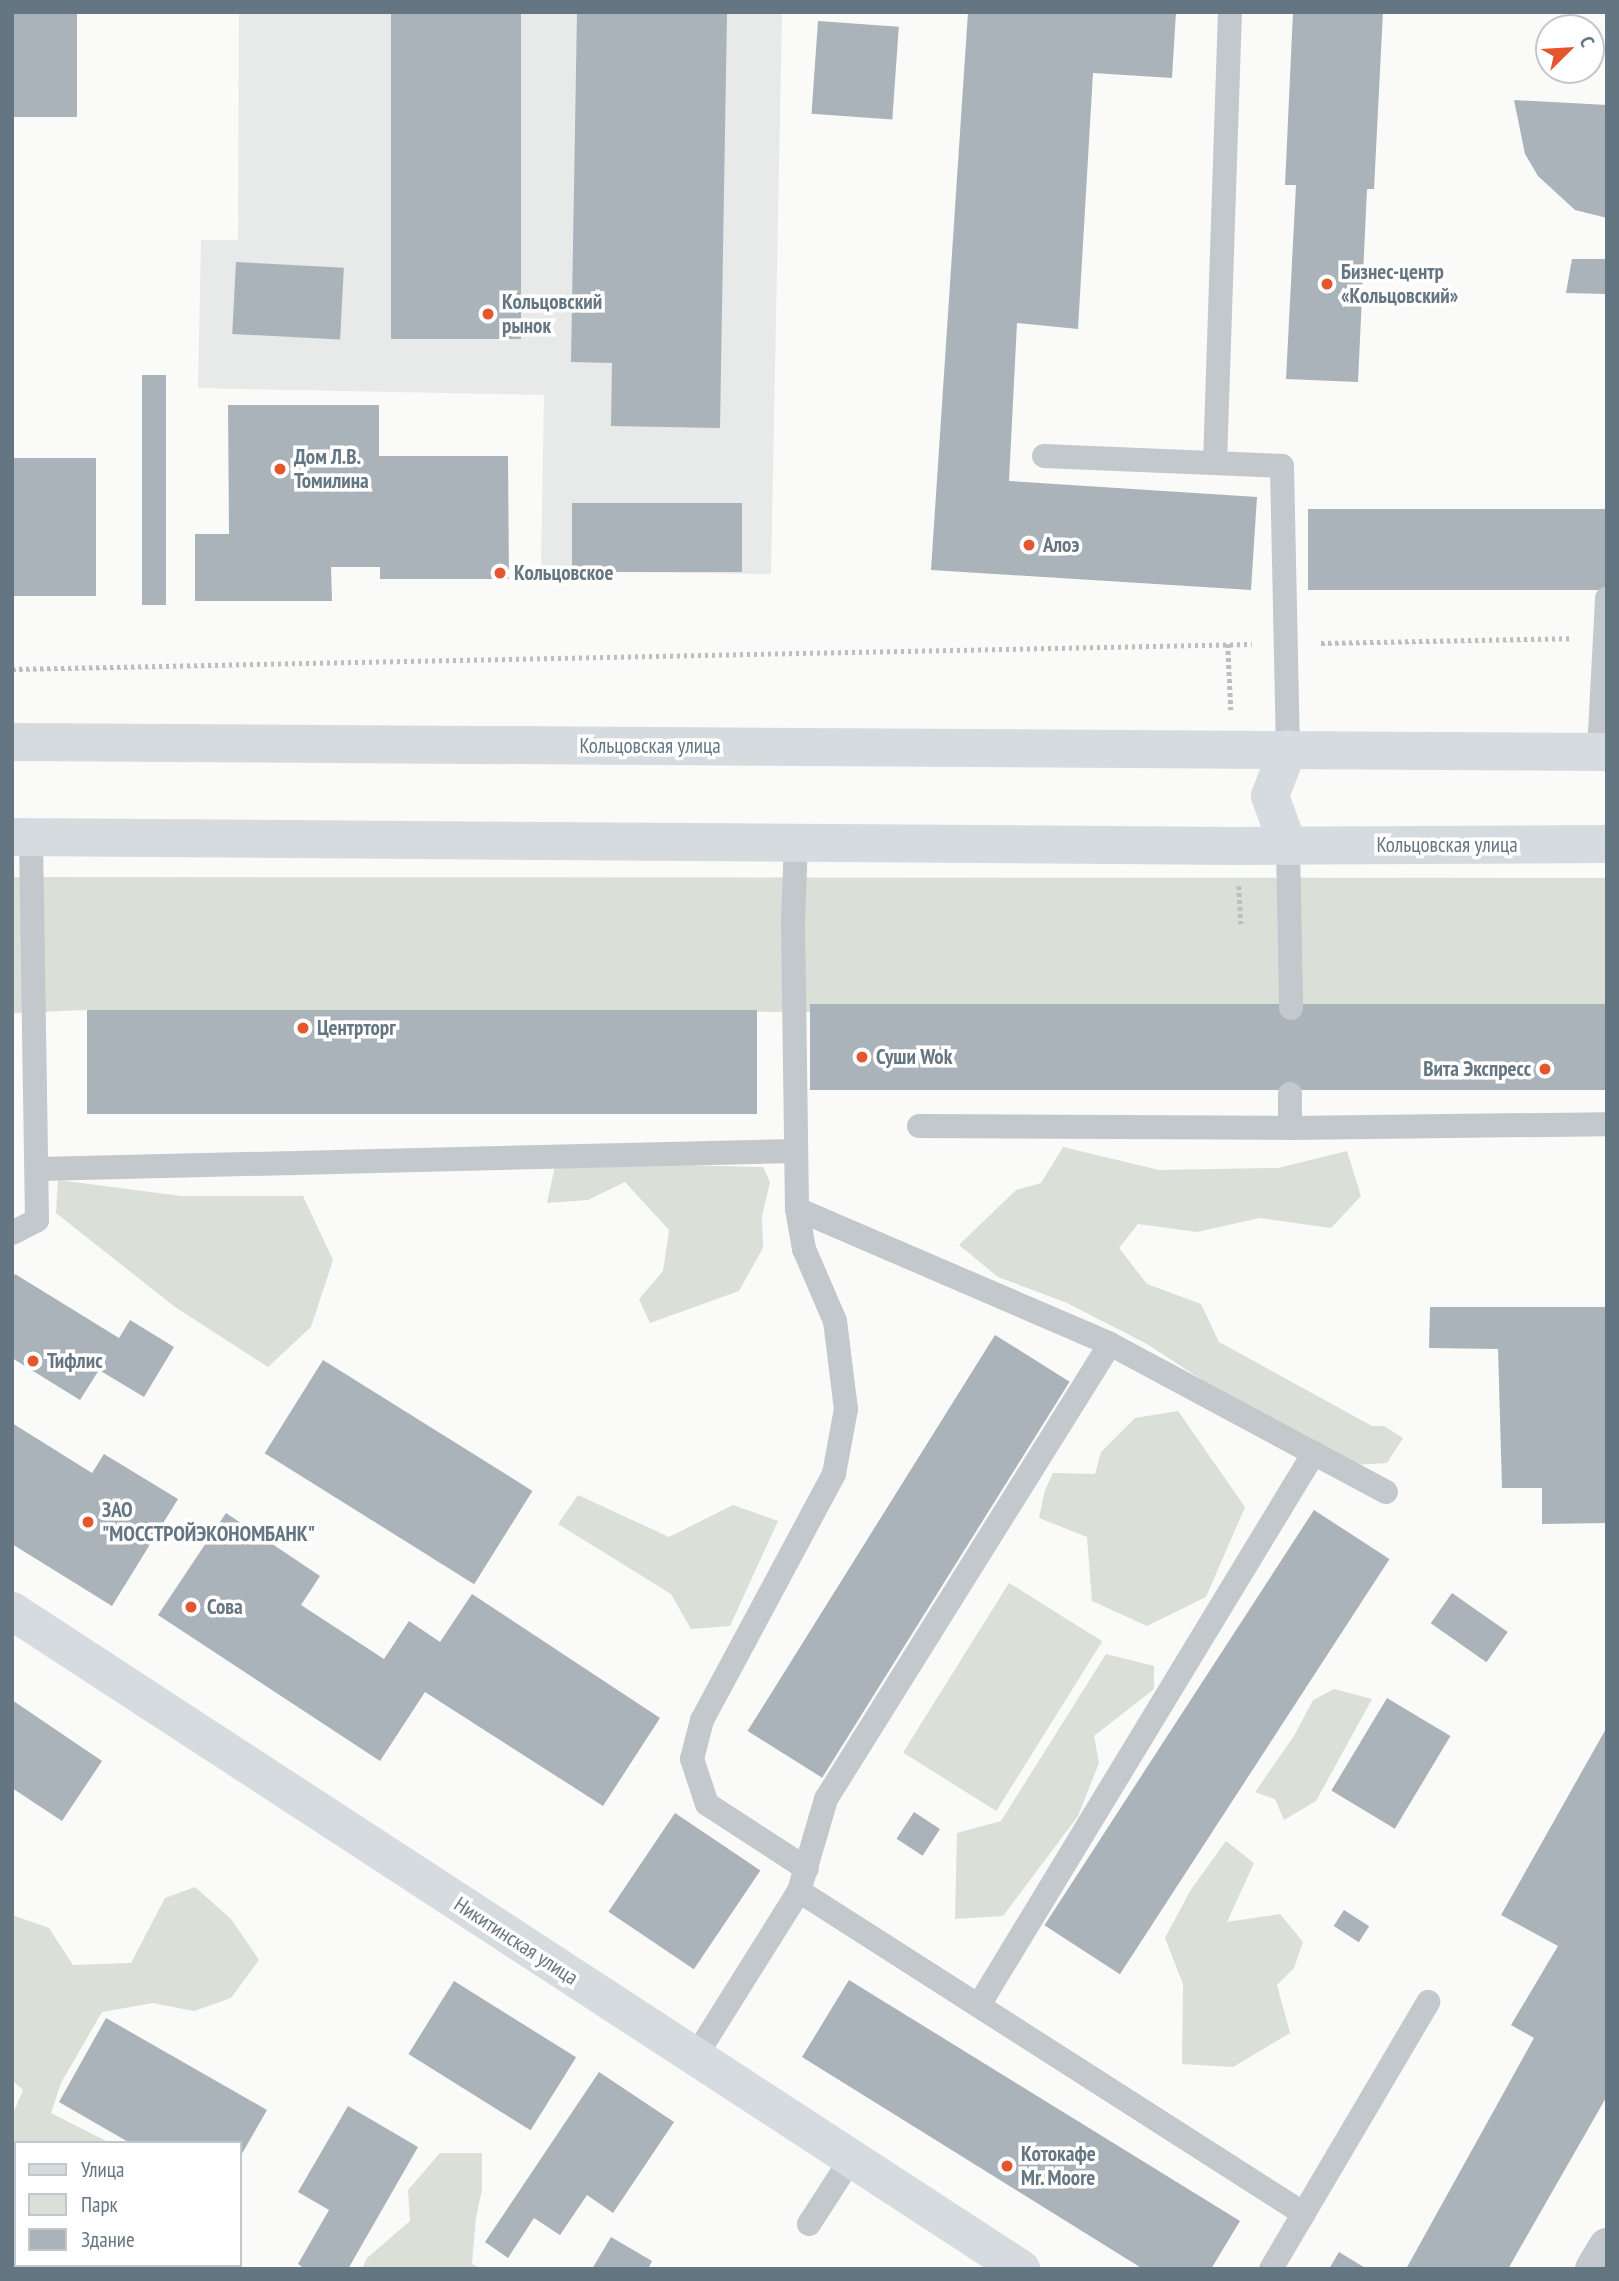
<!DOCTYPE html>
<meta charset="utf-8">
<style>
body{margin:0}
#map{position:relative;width:1619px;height:2281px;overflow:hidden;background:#fafaf8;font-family:"PT Sans Narrow",sans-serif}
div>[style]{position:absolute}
.built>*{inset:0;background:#e8e9e9}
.green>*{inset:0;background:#dadfd7;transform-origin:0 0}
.building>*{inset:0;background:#aab3b9;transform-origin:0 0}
.path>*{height:4.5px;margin-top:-2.25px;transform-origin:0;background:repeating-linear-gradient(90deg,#bbbfc2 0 3.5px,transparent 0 7px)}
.lane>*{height:24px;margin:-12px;padding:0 12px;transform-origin:12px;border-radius:12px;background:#c3c8cc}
.street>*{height:38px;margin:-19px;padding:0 19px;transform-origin:19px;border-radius:19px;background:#c3c8cc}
.secondary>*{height:38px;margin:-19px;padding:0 19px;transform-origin:19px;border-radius:19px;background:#d6dbdf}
.primary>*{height:38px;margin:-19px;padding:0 19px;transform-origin:19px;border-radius:19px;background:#d6dbdf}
.dots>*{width:19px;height:19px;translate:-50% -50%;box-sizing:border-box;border:4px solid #fff;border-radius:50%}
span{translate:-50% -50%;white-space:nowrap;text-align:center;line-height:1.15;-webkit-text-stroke:7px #fff;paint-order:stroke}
.poi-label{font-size:21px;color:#657683;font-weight:700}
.left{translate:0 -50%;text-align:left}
.right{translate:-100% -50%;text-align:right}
.street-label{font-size:21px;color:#657683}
.frame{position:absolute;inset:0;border:14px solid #657683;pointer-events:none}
.legend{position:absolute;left:14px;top:2141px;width:228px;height:126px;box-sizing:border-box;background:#fff;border:2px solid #c1c8cd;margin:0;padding:9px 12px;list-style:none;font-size:21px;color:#657683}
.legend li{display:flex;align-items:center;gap:14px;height:35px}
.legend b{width:35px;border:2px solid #c1c8cd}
.north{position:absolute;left:1535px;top:14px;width:70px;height:70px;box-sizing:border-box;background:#fff;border:2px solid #c1c8cd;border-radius:50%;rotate:66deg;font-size:19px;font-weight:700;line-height:28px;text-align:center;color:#657683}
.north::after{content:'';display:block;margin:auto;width:24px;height:32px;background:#e4572e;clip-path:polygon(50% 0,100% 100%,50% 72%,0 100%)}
</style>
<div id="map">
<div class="built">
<i style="clip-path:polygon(239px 12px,782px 12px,771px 574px,541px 571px,544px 395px,198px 388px,201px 240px,238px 240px)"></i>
</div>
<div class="green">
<i style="clip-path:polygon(12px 877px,1607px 878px,1607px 1004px,810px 1012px,87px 1010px,12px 1013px)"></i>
<i style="clip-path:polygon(1063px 1147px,1159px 1170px,1278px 1168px,1347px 1151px,1361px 1196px,1331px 1228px,1260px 1218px,1197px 1232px,1138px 1224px,1119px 1248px,1147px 1284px,1201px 1304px,1219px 1342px,1372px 1426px,1384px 1426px,1403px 1438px,1387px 1463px,1353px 1465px,1216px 1389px,1147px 1344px,1067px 1303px,998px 1277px,959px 1245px,1016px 1190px,1041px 1183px)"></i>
<i style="clip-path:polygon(633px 1164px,763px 1167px,770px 1182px,762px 1216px,763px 1248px,739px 1291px,650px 1323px,639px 1299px,663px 1271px,669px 1230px,625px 1182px,588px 1200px,547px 1203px,555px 1166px)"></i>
<i style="clip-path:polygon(58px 1180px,181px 1196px,303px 1196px,333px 1260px,311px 1327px,268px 1367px,175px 1307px,56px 1213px)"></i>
<i style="clip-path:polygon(1178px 1411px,1245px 1507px,1206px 1597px,1147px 1626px,1092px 1601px,1087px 1537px,1039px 1518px,1045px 1490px,1053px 1473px,1095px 1474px,1101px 1452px,1135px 1418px)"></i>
<i style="clip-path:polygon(578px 1495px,669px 1537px,733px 1505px,778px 1521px,730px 1626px,691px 1629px,671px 1594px,558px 1524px)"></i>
<i style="left:1009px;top:1583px;width:110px;height:200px;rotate:32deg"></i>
<i style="clip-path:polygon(1106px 1654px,1154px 1666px,1154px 1689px,1094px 1736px,1099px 1763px,1078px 1816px,1003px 1916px,955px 1919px,957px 1833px,1001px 1821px)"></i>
<i style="clip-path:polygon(1334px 1689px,1372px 1699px,1316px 1801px,1284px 1820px,1275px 1799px,1255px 1792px,1294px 1736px,1313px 1700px)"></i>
<i style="clip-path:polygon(1226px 1841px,1254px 1863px,1227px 1922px,1280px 1914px,1303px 1942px,1294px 1968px,1277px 1985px,1290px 2033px,1233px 2067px,1182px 2064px,1183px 1984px,1165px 1938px,1190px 1891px)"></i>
<i style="clip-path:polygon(195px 1887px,231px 1919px,259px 1960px,231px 1998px,194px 2011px,153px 2003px,102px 2012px,61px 2083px,51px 2113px,110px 2143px,16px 2143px,16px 2195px,12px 2198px,12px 2116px,23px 2090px,12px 2080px,12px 1915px,49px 1928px,73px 1965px,131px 1963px,165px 1898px)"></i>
<i style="clip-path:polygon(440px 2153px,482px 2153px,482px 2190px,476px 2217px,472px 2264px,482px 2269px,362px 2269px,367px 2258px,410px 2221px,408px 2190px)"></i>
<i style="clip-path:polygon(138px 2265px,209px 2265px,204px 2269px,145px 2269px)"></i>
</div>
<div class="building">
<i style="left:14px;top:12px;width:63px;height:105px"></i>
<i style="left:391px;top:12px;width:130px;height:327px"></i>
<i style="clip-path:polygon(577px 12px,727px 13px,720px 428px,611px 426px,612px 363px,571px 362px)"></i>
<i style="clip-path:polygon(968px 12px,1176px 12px,1172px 78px,1093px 73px,1078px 329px,1017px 323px,1009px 481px,1257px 497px,1251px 590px,931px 570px)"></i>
<i style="clip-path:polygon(1293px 12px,1383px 12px,1374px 189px,1367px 189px,1358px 382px,1286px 379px,1296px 185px,1285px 185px)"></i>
<i style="left:818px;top:21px;width:81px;height:93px;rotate:4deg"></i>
<i style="clip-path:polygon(1514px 100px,1607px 105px,1607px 218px,1575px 210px,1538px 176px,1525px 154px)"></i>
<i style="clip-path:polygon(1572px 259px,1607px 259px,1607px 294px,1566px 293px)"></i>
<i style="left:236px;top:262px;width:108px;height:72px;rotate:3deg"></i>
<i style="left:142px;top:375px;width:24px;height:230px"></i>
<i style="clip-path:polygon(228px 405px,379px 405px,379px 456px,508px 456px,509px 579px,380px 579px,380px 567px,331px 567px,332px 601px,195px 601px,195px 534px,229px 534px)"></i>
<i style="left:12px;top:458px;width:84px;height:138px"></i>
<i style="left:572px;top:503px;width:170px;height:69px"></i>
<i style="left:1308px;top:509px;width:299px;height:81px"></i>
<i style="left:1607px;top:1004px;width:86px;height:797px;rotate:90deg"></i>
<i style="left:87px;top:1010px;width:670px;height:104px"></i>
<i style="clip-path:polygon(15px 1274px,119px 1338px,130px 1320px,174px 1347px,144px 1397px,99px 1370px,80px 1400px,12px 1358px,12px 1279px)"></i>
<i style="clip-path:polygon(1430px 1307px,1607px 1307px,1607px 1523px,1542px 1524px,1542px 1488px,1502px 1488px,1498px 1349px,1429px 1348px)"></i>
<i style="left:995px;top:1335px;width:88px;height:467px;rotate:32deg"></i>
<i style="left:323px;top:1360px;width:247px;height:110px;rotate:32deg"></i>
<i style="clip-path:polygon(12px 1423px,92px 1473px,104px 1454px,178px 1499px,112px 1606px,12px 1544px)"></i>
<i style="left:1314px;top:1510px;width:90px;height:495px;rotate:33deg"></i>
<i style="clip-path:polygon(226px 1513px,320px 1576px,301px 1605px,384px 1659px,409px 1621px,440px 1642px,472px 1594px,660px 1718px,603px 1806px,425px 1692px,380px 1761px,158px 1615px)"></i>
<i style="left:1452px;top:1593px;width:68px;height:37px;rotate:35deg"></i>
<i style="left:1387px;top:1698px;width:74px;height:108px;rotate:31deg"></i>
<i style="clip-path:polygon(12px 1700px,102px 1761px,62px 1821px,12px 1788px)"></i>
<i style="clip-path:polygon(1607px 1727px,1607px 2096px,1508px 2269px,1406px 2269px,1534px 2038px,1511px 2025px,1558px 1946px,1501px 1915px)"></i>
<i style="left:914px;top:1812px;width:31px;height:32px;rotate:33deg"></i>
<i style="left:675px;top:1813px;width:103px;height:119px;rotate:34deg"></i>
<i style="left:1344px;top:1910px;width:30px;height:19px;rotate:33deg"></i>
<i style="clip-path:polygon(849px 1980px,1240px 2221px,1211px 2269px,1143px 2269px,802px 2057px)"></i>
<i style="left:454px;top:1981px;width:144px;height:86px;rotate:32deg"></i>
<i style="clip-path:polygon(106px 2018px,267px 2110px,240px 2157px,240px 2143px,130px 2143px,59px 2102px)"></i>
<i style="clip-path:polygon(599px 2072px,674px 2122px,613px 2213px,587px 2195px,560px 2235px,534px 2218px,508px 2258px,485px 2242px)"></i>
<i style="clip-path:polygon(348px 2106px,418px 2147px,348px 2269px,305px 2269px,298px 2264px,329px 2210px,298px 2192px)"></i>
<i style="clip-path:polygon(611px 2237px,652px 2261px,648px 2269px,592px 2269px)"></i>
<i style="clip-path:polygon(1339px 2252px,1367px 2269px,1329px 2269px)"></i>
</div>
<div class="path">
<i style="left:1321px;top:643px;width:250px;rotate:-1.1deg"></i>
<i style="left:1228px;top:644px;width:66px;rotate:87.4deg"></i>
<i style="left:12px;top:669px;width:1240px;rotate:-1.16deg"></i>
<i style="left:1239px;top:886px;width:38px;rotate:87deg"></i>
</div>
<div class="lane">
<i style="left:1044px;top:456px;width:238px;rotate:2.4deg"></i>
<i style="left:1282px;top:466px;width:283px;rotate:88.8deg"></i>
<i style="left:1215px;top:463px;width:451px;rotate:-88.1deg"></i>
<i style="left:1599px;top:752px;width:154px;rotate:-87deg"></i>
<i style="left:796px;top:843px;width:79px;rotate:92.2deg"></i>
<i style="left:793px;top:922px;width:287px;rotate:89.2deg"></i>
<i style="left:797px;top:1209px;width:41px;rotate:80.1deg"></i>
<i style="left:804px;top:1249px;width:78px;rotate:66.7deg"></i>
<i style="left:835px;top:1321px;width:89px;rotate:82.9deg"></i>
<i style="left:846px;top:1409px;width:66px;rotate:100.5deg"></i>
<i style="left:834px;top:1474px;width:279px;rotate:118.2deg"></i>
<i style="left:702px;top:1720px;width:40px;rotate:104.4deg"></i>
<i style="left:692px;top:1759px;width:47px;rotate:71.6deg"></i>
<i style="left:707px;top:1804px;width:119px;rotate:33deg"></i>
<i style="left:1288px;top:846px;width:162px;rotate:88.9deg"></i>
<i style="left:919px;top:1126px;width:371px;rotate:0.3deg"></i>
<i style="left:1290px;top:1128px;width:317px;rotate:-0.7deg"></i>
<i style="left:1290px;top:1128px;width:34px;rotate:-90deg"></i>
<i style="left:39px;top:1169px;width:757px;rotate:-1.36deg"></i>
<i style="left:797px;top:1209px;width:341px;rotate:23.3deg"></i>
<i style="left:1110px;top:1344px;width:313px;rotate:28.2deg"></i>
<i style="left:12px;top:1233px;width:28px;rotate:-27deg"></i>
<i style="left:37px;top:1220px;width:383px;rotate:-90.9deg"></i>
<i style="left:799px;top:1891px;width:599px;rotate:32.6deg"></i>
<i style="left:979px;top:2005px;width:646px;rotate:-58.75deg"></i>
<i style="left:695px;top:2057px;width:196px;rotate:-57.9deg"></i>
<i style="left:799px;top:1891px;width:96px;rotate:-73.6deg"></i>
<i style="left:826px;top:1799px;width:536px;rotate:-58.03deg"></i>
<i style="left:809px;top:2224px;width:77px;rotate:-57.1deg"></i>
<i style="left:1271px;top:2269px;width:310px;rotate:-59.5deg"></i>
</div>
<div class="street">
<i style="left:1594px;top:2269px;width:26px;rotate:-59deg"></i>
</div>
<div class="secondary">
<i style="left:12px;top:1611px;width:1205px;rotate:33.11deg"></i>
</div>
<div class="primary">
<i style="left:12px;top:742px;width:1595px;rotate:0.36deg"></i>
<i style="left:12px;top:837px;width:1225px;rotate:0.42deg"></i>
<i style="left:1237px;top:846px;width:370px;rotate:-0.3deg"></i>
<i style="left:1288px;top:846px;width:53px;rotate:-109.8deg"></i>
<i style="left:1270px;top:796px;width:50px;rotate:-69deg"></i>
</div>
<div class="dots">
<i style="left:1327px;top:284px;background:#e4572e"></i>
<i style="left:488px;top:314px;background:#e4572e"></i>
<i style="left:280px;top:469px;background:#e4572e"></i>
<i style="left:1029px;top:545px;background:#e4572e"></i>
<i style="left:500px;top:573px;background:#e4572e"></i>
<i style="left:303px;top:1028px;background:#e4572e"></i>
<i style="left:862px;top:1057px;background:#e4572e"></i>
<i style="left:1545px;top:1069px;background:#e4572e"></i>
<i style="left:33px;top:1361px;background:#e4572e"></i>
<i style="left:88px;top:1522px;background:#e4572e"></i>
<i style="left:191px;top:1607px;background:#e4572e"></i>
<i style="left:1007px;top:2166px;background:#e4572e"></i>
</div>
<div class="poi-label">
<span class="left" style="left:1341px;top:284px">Бизнес-центр<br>«Кольцовский»</span>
<span class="left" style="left:502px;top:314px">Кольцовский<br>рынок</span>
<span class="left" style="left:294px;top:469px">Дом Л.В.<br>Томилина</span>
<span class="left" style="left:1043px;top:545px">Алоэ</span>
<span class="left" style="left:514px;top:573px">Кольцовское</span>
<span class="left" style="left:317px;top:1028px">Центрторг</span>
<span class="left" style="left:876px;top:1057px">Суши Wok</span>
<span class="right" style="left:1531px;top:1069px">Вита Экспресс</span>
<span class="left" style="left:47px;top:1361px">Тифлис</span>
<span class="left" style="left:102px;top:1522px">ЗАО<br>"МОССТРОЙЭКОНОМБАНК"</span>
<span class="left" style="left:207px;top:1607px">Сова</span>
<span class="left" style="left:1021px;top:2166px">Котокафе<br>Mr. Moore</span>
</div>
<div class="street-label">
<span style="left:650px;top:746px">Кольцовская улица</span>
<span style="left:1447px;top:845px">Кольцовская улица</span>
<span style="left:516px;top:1941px;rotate:33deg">Никитинская улица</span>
</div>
<div class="frame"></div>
<ul class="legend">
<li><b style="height:9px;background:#d6dbdf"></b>Улица</li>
<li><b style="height:19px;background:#dadfd7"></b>Парк</li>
<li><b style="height:19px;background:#aab3b9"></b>Здание</li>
</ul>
<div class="north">С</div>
</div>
